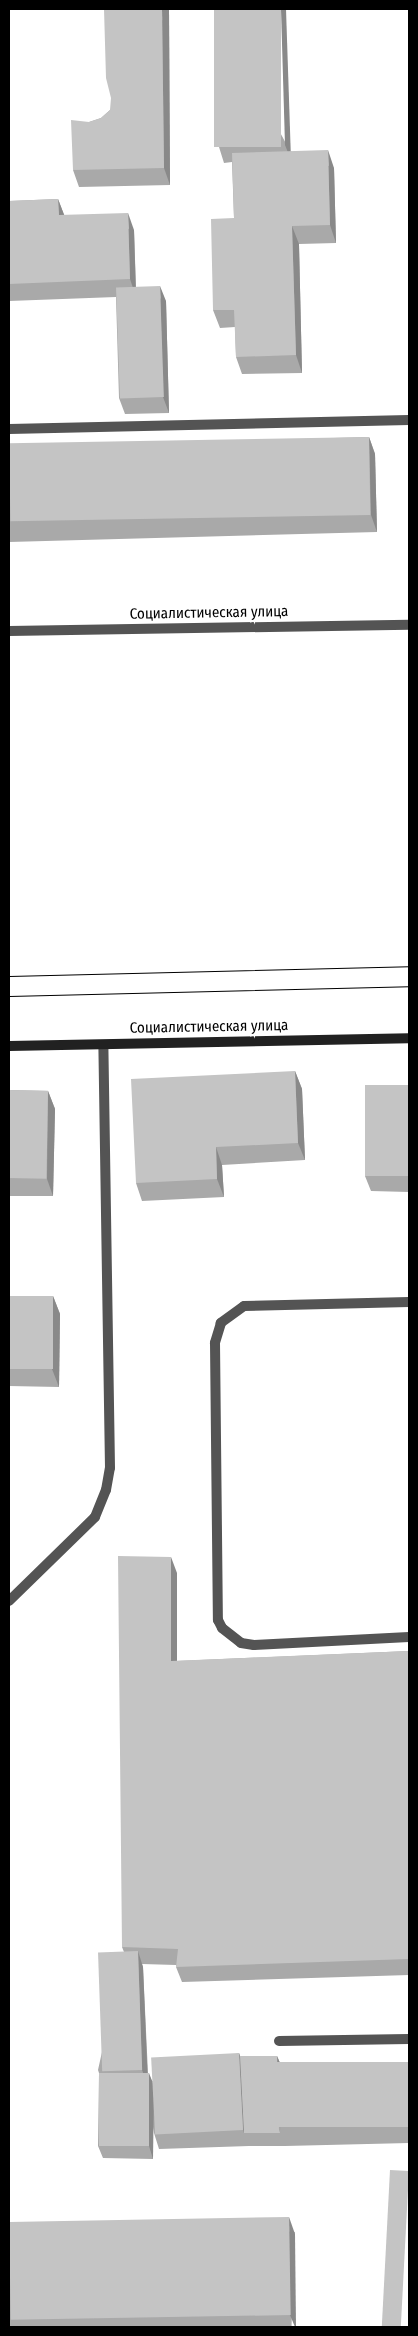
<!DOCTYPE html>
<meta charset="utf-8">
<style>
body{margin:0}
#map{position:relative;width:418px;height:2336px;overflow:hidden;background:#fff;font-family:"Fira Sans Condensed",sans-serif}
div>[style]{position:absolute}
.service>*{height:10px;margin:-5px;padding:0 5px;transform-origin:5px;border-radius:5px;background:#545454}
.tertiary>*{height:10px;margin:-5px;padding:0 5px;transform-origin:5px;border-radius:5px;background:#545454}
.secondary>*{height:10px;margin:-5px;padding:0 5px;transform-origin:5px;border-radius:5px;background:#212121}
.tram>*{height:1px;margin:-0.5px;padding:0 0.5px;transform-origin:0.5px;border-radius:0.5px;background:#000}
.wall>*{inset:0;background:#a9a9a9;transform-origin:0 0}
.shaded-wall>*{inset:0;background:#898989}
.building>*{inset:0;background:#c4c4c4;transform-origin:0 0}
span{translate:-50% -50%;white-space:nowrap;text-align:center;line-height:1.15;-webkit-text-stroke:4.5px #fff;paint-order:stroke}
.street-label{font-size:15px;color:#000}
.frame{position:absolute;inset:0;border:10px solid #000;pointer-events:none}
</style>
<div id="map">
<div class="service">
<i style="left:9px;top:429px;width:400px;rotate:-1.3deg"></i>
<i style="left:409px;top:1302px;width:165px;rotate:178.6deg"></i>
<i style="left:244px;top:1306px;width:29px;rotate:144deg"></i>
<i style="left:221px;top:1323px;width:21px;rotate:107deg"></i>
<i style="left:215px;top:1343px;width:277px;rotate:89.4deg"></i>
<i style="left:218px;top:1620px;width:9px;rotate:63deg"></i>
<i style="left:222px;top:1628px;width:24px;rotate:38deg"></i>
<i style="left:241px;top:1643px;width:13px;rotate:9deg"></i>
<i style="left:254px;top:1645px;width:155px;rotate:-3deg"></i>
<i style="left:9px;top:1601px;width:120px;rotate:-44.3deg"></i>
<i style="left:95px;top:1517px;width:29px;rotate:-68deg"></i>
<i style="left:106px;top:1490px;width:22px;rotate:-80deg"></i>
<i style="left:110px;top:1468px;width:423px;rotate:-90.9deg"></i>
<i style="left:279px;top:2041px;width:130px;rotate:-0.9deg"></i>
</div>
<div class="tertiary">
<i style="left:9px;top:631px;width:400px;rotate:-0.9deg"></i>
</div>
<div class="secondary">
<i style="left:9px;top:1046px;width:400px;rotate:-1.1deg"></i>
</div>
<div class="tram">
<i style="left:9px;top:976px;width:400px;rotate:-1.4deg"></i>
<i style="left:9px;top:996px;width:400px;rotate:-1.4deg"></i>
</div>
<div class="wall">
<i style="clip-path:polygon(169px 9px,170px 185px,79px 187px,73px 170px,89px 122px,101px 118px,110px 110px)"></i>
<i style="clip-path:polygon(214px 9px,290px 151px,334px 168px,336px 243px,299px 244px,302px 373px,242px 374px,236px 357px,235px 327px,220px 328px,213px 310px,234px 218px,232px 162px,224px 163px,219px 147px)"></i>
<i style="clip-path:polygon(58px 199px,64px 215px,134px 230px,136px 287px,166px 301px,169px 413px,125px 414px,119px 398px,116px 297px,9px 301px,9px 201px)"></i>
<i style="clip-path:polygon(369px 437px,375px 454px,377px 532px,9px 542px,9px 447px)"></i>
<i style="clip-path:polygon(295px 1071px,302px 1089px,305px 1160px,222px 1165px,224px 1197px,142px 1201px,136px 1183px)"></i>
<i style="clip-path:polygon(409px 1085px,409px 1192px,371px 1191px,365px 1176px)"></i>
<i style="clip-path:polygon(9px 1090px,48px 1091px,55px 1109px,53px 1196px,9px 1196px)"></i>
<i style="clip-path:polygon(9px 1296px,53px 1296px,60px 1314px,59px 1387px,9px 1386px)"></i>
<i style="clip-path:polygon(177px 1573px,177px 1661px,409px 1651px,409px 1975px,182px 1982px,176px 1967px,176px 1965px,142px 1964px,143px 1967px,148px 2073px,152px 2081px,239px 2053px,240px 2056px,277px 2056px,281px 2065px,409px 2062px,409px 2143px,285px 2146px,249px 2146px,159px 2149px,154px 2133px,153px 2127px,153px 2159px,103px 2158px,98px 2146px,99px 2073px,98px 2070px,124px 1952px,122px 1947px)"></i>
<i style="left:9px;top:2222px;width:286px;height:105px;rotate:2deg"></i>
</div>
<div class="shaded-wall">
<i style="clip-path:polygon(162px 9px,169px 9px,170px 185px,164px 168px)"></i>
<i style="clip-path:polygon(281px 9px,286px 9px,291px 160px,285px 145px)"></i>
<i style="clip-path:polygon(328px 150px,334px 168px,336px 243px,330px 225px)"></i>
<i style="clip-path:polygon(58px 199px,65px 217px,59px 215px)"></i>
<i style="clip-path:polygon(128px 213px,134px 230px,136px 297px,130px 279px)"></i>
<i style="clip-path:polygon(292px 226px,299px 244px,302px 373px,296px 355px)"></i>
<i style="clip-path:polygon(160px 286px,166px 301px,169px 413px,163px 397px)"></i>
<i style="clip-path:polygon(369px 437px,375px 454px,377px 532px,371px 515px)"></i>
<i style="clip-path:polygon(295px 1071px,302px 1089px,305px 1160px,298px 1143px)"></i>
<i style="clip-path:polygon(48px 1091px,55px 1109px,53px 1196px,47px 1179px)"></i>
<i style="clip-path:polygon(216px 1147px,222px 1165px,224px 1197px,217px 1179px)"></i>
<i style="clip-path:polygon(53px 1296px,60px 1314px,59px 1387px,52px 1369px)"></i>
<i style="clip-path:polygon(171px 1557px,177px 1573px,177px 1677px,171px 1661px)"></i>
<i style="clip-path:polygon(138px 1951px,143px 1967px,148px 2086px,142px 2070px)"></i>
<i style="clip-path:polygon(239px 2053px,245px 2069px,244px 2133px,243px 2130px)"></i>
<i style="clip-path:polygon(277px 2056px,282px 2068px,280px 2130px)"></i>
<i style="clip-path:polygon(149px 2073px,154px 2086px,153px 2159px,149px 2146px)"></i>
<i style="clip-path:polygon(289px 2217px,295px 2234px,296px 2327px,295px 2327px,290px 2315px)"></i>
</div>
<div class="building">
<i style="clip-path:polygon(104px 9px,162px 9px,164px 168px,73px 170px,71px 120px,89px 122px,101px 118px,110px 110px,111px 98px,106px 78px)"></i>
<i style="left:214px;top:9px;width:67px;height:138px"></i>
<i style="clip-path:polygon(328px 150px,330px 225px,292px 226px,296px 355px,236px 357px,234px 310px,213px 310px,211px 219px,234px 218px,232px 153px)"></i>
<i style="clip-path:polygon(58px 199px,59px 215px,128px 213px,130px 279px,9px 284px,9px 201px)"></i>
<i style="left:160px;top:286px;width:111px;height:44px;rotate:88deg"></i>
<i style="left:369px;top:437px;width:78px;height:360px;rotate:89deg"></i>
<i style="clip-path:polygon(295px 1071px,298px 1143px,216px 1147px,217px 1179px,136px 1183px,131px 1079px)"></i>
<i style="left:365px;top:1085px;width:44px;height:91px"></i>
<i style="left:9px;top:1090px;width:39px;height:88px;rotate:1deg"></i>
<i style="left:9px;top:1296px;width:44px;height:73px"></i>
<i style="clip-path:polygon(118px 1556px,171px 1557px,171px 1661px,409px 1651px,409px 1959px,176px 1967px,178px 1949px,122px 1947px)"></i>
<i style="left:138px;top:1951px;width:119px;height:40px;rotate:88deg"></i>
<i style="left:239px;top:2053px;width:77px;height:88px;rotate:87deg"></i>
<i style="clip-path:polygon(240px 2056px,277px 2056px,279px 2130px,280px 2133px,244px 2133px)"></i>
<i style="left:409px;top:2062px;width:65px;height:132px;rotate:90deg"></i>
<i style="left:99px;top:2073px;width:50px;height:73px"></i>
<i style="left:390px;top:2170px;width:19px;height:157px;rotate:3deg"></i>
<i style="left:289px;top:2217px;width:98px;height:280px;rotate:89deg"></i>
</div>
<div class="street-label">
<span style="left:209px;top:613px;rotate:-1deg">Социалистическая улица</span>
<span style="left:209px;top:1027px;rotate:-1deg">Социалистическая улица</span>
</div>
<div class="frame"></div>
</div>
